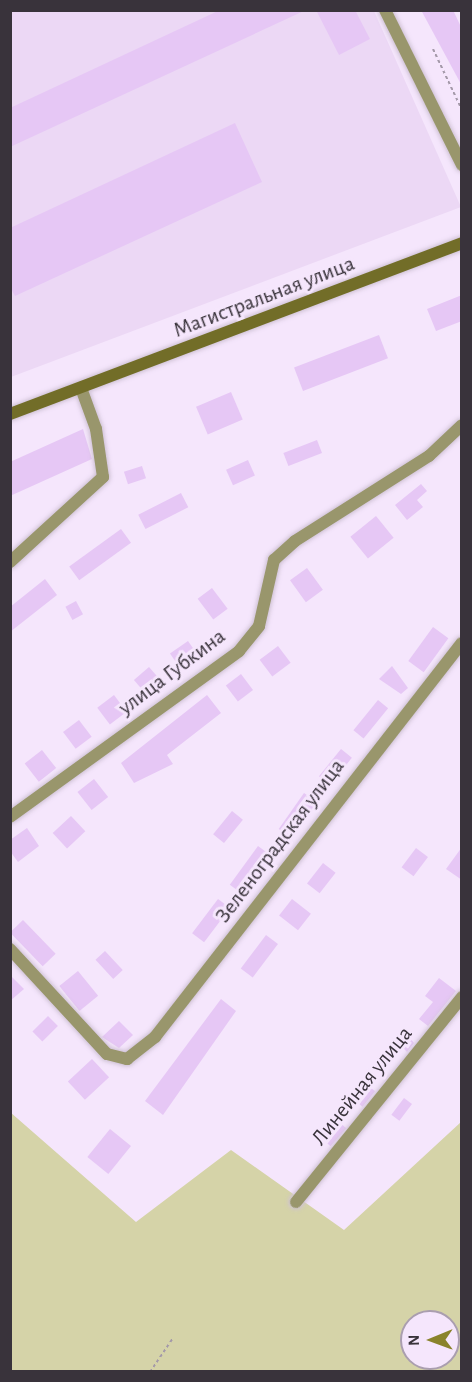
<!DOCTYPE html>
<meta charset="utf-8">
<style>
body{margin:0}
#map{position:relative;width:472px;height:1382px;overflow:hidden;background:#f5e6fc;font-family:"Alegreya Sans",sans-serif}
div>[style]{position:absolute}
.built>*{inset:0;background:#ecd8f5}
.green>*{inset:0;background:#d5d3a8}
.building>*{inset:0;background:#e6c7f5;transform-origin:0 0}
.path>*{height:2px;margin-top:-1px;transform-origin:0;background:repeating-linear-gradient(90deg,#a499a9 0 3px,transparent 0 6px)}
.roads{filter:drop-shadow(0 0 2px #cfc2d5) drop-shadow(0 0 2px #cfc2d5)}
.minor>*{height:12px;margin:-6px;padding:0 6px;transform-origin:6px;border-radius:6px;background:#99966c}
.secondary>*{height:12px;margin:-6px;padding:0 6px;transform-origin:6px;border-radius:6px;background:#726d28}
span{translate:-50% -50%;white-space:nowrap;text-align:center;line-height:1.15;-webkit-text-stroke:6px #f5e6fc;paint-order:stroke}
.street-label{font-size:22px;color:#39333b}
.frame{position:absolute;inset:0;border:12px solid #39333b;pointer-events:none}
.north{position:absolute;left:400px;top:1310px;width:60px;height:60px;box-sizing:border-box;background:#f5e6fc;border:2px solid #aa9eaf;border-radius:50%;rotate:269deg;font-size:16px;font-weight:700;line-height:24px;text-align:center;color:#39333b}
.north::after{content:'';display:block;margin:auto;width:21px;height:27px;background:#8a832b;clip-path:polygon(50% 0,100% 100%,50% 72%,0 100%)}
</style>
<div id="map">
<div class="built">
<i style="clip-path:polygon(11px 11px,374px 11px,461px 207px,11px 377px)"></i>
</div>
<div class="green">
<i style="clip-path:polygon(evenodd,10px 1112px,136px 1222px,231px 1150px,344px 1230px,461px 1122px,461px 1371px,11px 1371px,10px 1112px,412px 1322px,448px 1322px,448px 1358px,412px 1358px,412px 1322px)"></i>
</div>
<div class="building">
<i style="clip-path:polygon(220px 10px,306px 10px,10px 147px,10px 108px)"></i>
<i style="clip-path:polygon(316px 10px,355px 10px,370px 39px,339px 55px)"></i>
<i style="clip-path:polygon(421px 10px,453px 10px,462px 29px,462px 86px)"></i>
<i style="clip-path:polygon(235px 123px,262px 182px,15px 296px,10px 287px,10px 228px)"></i>
<i style="clip-path:polygon(462px 295px,462px 321px,436px 331px,427px 309px)"></i>
<i style="left:379px;top:335px;width:25px;height:91px;rotate:69deg"></i>
<i style="left:231px;top:392px;width:30px;height:38px;rotate:67deg"></i>
<i style="clip-path:polygon(83px 429px,92px 459px,10px 496px,10px 462px)"></i>
<i style="left:317px;top:440px;width:14px;height:36px;rotate:69deg"></i>
<i style="left:248px;top:460px;width:17px;height:24px;rotate:66deg"></i>
<i style="left:142px;top:466px;width:13px;height:19px;rotate:72deg"></i>
<i style="clip-path:polygon(421px 484px,427px 491px,417px 500px,423px 507px,407px 520px,395px 505px)"></i>
<i style="left:181px;top:493px;width:16px;height:48px;rotate:63deg"></i>
<i style="left:376px;top:516px;width:28px;height:33px;rotate:51deg"></i>
<i style="left:121px;top:529px;width:17px;height:64px;rotate:54deg"></i>
<i style="left:307px;top:568px;width:27px;height:21px;rotate:54deg"></i>
<i style="clip-path:polygon(45px 579px,57px 595px,10px 632px,10px 607px)"></i>
<i style="left:212px;top:588px;width:26px;height:18px;rotate:53deg"></i>
<i style="left:76px;top:601px;width:15px;height:12px;rotate:62deg"></i>
<i style="left:433px;top:627px;width:19px;height:42px;rotate:36deg"></i>
<i style="left:188px;top:641px;width:19px;height:22px;rotate:55deg"></i>
<i style="left:278px;top:646px;width:21px;height:23px;rotate:53deg"></i>
<i style="clip-path:polygon(392px 666px,408px 688px,401px 694px,379px 679px)"></i>
<i style="left:149px;top:667px;width:20px;height:20px;rotate:49deg"></i>
<i style="left:241px;top:674px;width:20px;height:19px;rotate:53deg"></i>
<i style="left:114px;top:695px;width:21px;height:21px;rotate:53deg"></i>
<i style="clip-path:polygon(207px 695px,221px 713px,167px 755px,173px 764px,134px 783px,121px 763px)"></i>
<i style="left:378px;top:700px;width:13px;height:39px;rotate:39deg"></i>
<i style="left:79px;top:720px;width:21px;height:20px;rotate:53deg"></i>
<i style="left:341px;top:749px;width:14px;height:35px;rotate:39deg"></i>
<i style="left:42px;top:750px;width:23px;height:22px;rotate:52deg"></i>
<i style="left:94px;top:779px;width:23px;height:21px;rotate:52deg"></i>
<i style="left:304px;top:793px;width:16px;height:44px;rotate:35deg"></i>
<i style="left:232px;top:811px;width:14px;height:30px;rotate:39deg"></i>
<i style="left:71px;top:816px;width:21px;height:25px;rotate:47deg"></i>
<i style="clip-path:polygon(27px 828px,39px 846px,18px 862px,10px 851px,10px 840px)"></i>
<i style="left:258px;top:846px;width:19px;height:48px;rotate:36deg"></i>
<i style="clip-path:polygon(462px 847px,462px 880px,446px 869px)"></i>
<i style="left:416px;top:848px;width:15px;height:24px;rotate:37deg"></i>
<i style="left:323px;top:863px;width:16px;height:26px;rotate:38deg"></i>
<i style="left:218px;top:899px;width:15px;height:43px;rotate:37deg"></i>
<i style="left:292px;top:899px;width:24px;height:21px;rotate:38deg"></i>
<i style="left:23px;top:920px;width:47px;height:18px;rotate:46deg"></i>
<i style="left:266px;top:935px;width:15px;height:42px;rotate:37deg"></i>
<i style="left:105px;top:951px;width:26px;height:13px;rotate:47deg"></i>
<i style="left:78px;top:971px;width:32px;height:24px;rotate:51deg"></i>
<i style="clip-path:polygon(10px 975px,24px 989px,10px 1001px)"></i>
<i style="clip-path:polygon(439px 978px,456px 991px,428px 1026px,419px 1019px,433px 1002px,425px 996px)"></i>
<i style="clip-path:polygon(221px 999px,236px 1011px,163px 1115px,145px 1101px)"></i>
<i style="left:48px;top:1016px;width:14px;height:22px;rotate:45deg"></i>
<i style="clip-path:polygon(119px 1021px,133px 1035px,119px 1048px,102px 1037px)"></i>
<i style="clip-path:polygon(405px 1032px,414px 1043px,407px 1052px,396px 1040px)"></i>
<i style="left:92px;top:1059px;width:25px;height:33px;rotate:47deg"></i>
<i style="left:365px;top:1083px;width:13px;height:20px;rotate:39deg"></i>
<i style="left:404px;top:1098px;width:10px;height:21px;rotate:37deg"></i>
<i style="left:338px;top:1121px;width:11px;height:24px;rotate:41deg"></i>
<i style="left:110px;top:1129px;width:27px;height:36px;rotate:39deg"></i>
</div>
<div class="path">
<i style="left:433px;top:49px;width:68px;rotate:64.6deg"></i>
<i style="left:150px;top:1372px;width:41px;rotate:-55.9deg"></i>
</div>
<div class="roads">
<div class="minor">
<i style="left:385px;top:10px;width:173px;rotate:63.6deg"></i>
<i style="left:10px;top:562px;width:126px;rotate:-42.4deg"></i>
<i style="left:103px;top:477px;width:49px;rotate:-98.3deg"></i>
<i style="left:96px;top:429px;width:44px;rotate:-110.1deg"></i>
<i style="left:10px;top:817px;width:283px;rotate:-35.9deg"></i>
<i style="left:239px;top:651px;width:32px;rotate:-51deg"></i>
<i style="left:259px;top:626px;width:68px;rotate:-77.2deg"></i>
<i style="left:274px;top:560px;width:28px;rotate:-42deg"></i>
<i style="left:295px;top:541px;width:159px;rotate:-32.4deg"></i>
<i style="left:429px;top:456px;width:45px;rotate:-43.2deg"></i>
<i style="left:10px;top:949px;width:143px;rotate:47.3deg"></i>
<i style="left:107px;top:1054px;width:21px;rotate:14deg"></i>
<i style="left:127px;top:1059px;width:36px;rotate:-38deg"></i>
<i style="left:155px;top:1037px;width:499px;rotate:-52.1deg"></i>
<i style="left:296px;top:1202px;width:264px;rotate:-51deg"></i>
</div>
<div class="secondary">
<i style="left:10px;top:414px;width:483px;rotate:-20.7deg"></i>
</div>
</div>
<div class="street-label">
<span style="left:264px;top:297px;rotate:-21deg">Магистральная улица</span>
<span style="left:172px;top:672px;rotate:-37deg">улица Губкина</span>
<span style="left:280px;top:841px;rotate:-53deg">Зеленоградская улица</span>
<span style="left:362px;top:1086px;rotate:-51deg">Линейная улица</span>
</div>
<div class="frame"></div>
<div class="north">N</div>
</div>
